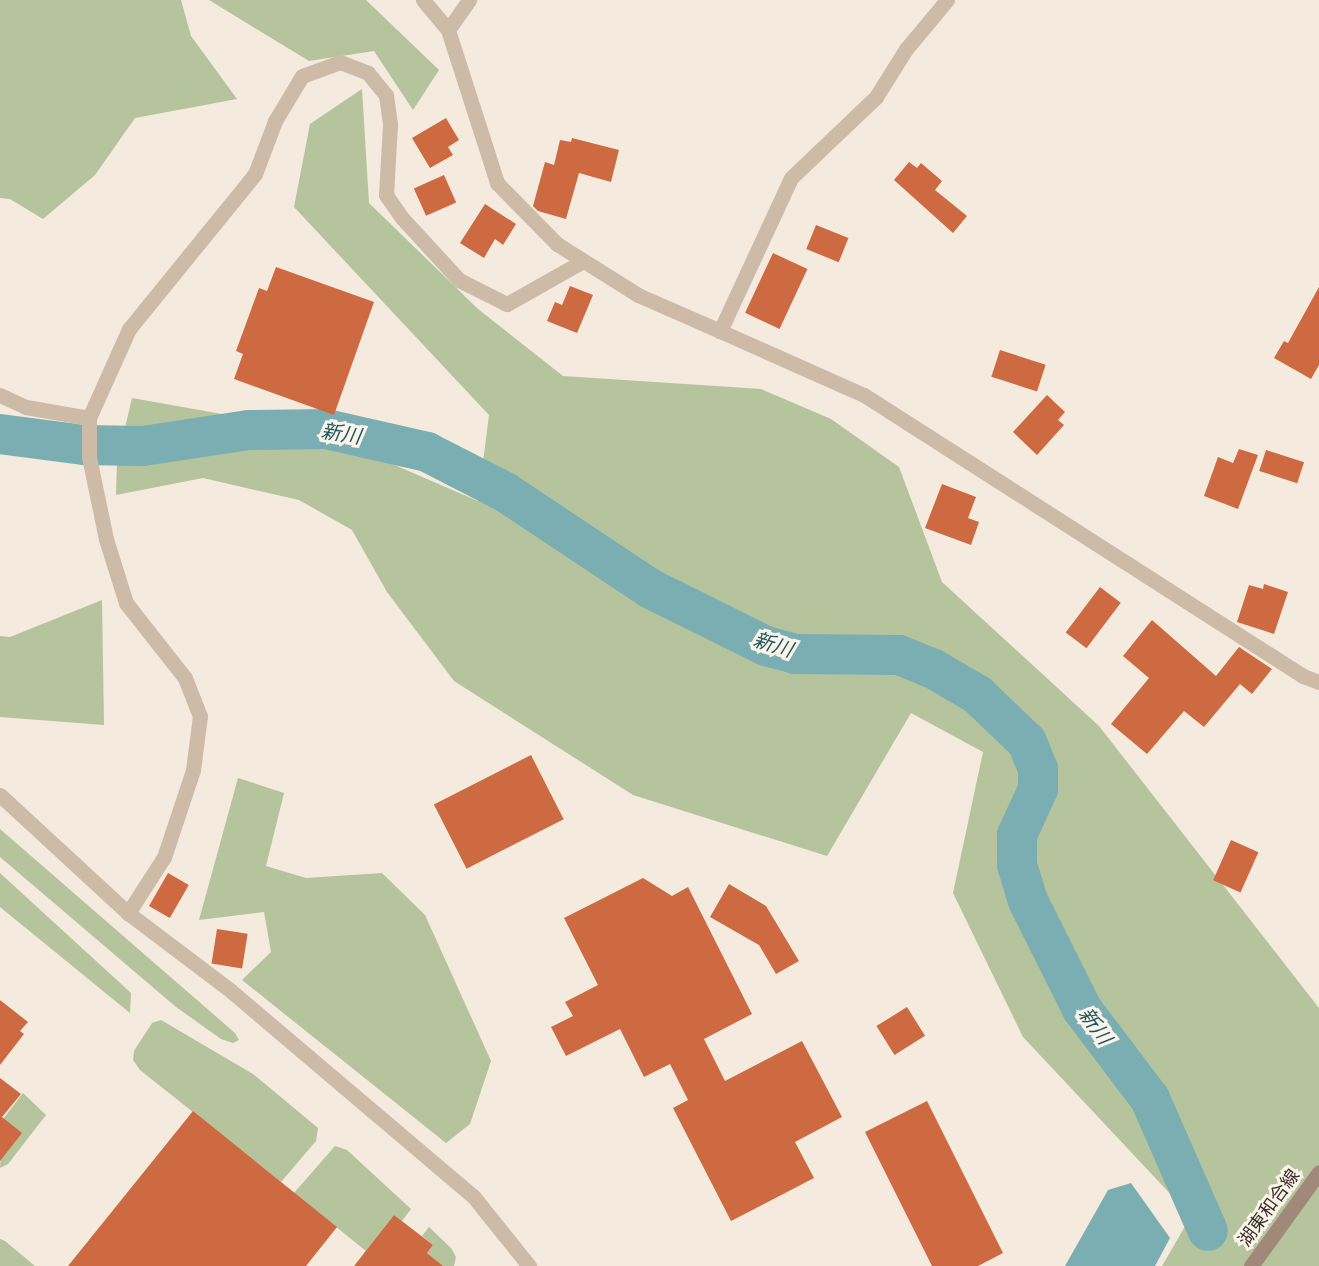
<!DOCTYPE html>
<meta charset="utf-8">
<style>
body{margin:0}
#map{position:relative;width:1319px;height:1266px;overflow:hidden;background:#f4eadd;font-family:Inter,"Noto Sans JP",sans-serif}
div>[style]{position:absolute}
.green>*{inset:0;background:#b5c49c}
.water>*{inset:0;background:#7aaeb3}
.river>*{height:40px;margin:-20px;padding:0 20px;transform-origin:20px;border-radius:20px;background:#7aaeb3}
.building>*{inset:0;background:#cd6a42;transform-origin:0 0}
.minor>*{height:15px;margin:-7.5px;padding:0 7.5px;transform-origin:7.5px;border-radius:7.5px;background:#cdbba8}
.tertiary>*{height:15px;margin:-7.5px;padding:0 7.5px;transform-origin:7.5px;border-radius:7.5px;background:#cdbba8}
.secondary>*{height:15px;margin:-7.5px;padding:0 7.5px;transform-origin:7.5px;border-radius:7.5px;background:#a18979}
span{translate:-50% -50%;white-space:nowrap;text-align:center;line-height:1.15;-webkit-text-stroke:6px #fbf4ea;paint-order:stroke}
.street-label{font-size:18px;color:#392f29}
.water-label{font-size:20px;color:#1b565e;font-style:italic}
</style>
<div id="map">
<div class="green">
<i style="clip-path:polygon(0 0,181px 0,191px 36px,237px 99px,135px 118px,95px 175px,43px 219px,10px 199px,0 198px)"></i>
<i style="clip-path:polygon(209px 0,366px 0,439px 70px,413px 110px,374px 51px,309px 61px)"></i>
<i style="clip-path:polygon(362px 89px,369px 203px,478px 309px,563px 376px,761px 389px,831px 419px,899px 467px,942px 582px,1099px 726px,1319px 1008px,1319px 1266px,1162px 1266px,1191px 1216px,1023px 1037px,953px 893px,983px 752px,911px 713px,827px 856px,633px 795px,454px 681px,387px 592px,352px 530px,299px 500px,203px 478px,116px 495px,117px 462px,132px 398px,233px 416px,390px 463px,478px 501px,489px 415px,294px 207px,310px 124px)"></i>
<i style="clip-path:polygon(102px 600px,104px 725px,0 717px,0 636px,10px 637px)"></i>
<i style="clip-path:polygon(238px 778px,284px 793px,266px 866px,306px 878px,382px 873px,425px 915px,491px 1061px,470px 1124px,446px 1143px,242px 980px,271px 952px,264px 912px,199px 920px)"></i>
<i style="clip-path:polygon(0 829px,235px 1033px,239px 1040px,233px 1043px,221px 1039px,176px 1007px,0 857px)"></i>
<i style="clip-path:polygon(0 873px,131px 993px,130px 1013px,0 907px)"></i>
<i style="clip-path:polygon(161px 1020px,253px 1074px,318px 1128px,316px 1141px,281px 1182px,140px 1070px,133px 1060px,134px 1051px,152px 1023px)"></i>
<i style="clip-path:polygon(23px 1093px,46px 1115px,8px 1164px,0 1168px,3px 1119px)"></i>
<i style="clip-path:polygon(335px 1146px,347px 1150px,411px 1209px,402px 1221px,394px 1215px,366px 1251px,294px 1193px)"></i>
<i style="clip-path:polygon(429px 1227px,451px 1248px,456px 1257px,454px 1266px,437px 1266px,439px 1263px,427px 1253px,433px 1245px,422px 1236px)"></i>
<i style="clip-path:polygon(0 1239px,5px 1241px,35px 1266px,0 1266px)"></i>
</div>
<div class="water">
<i style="clip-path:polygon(1131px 1183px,1170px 1238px,1155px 1266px,1065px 1266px,1108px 1190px)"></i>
</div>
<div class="river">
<i style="left:0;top:434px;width:86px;rotate:7.4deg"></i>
<i style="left:85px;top:445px;width:58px;rotate:1deg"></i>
<i style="left:143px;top:446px;width:107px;rotate:-8.6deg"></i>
<i style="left:249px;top:430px;width:77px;rotate:-0.7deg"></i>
<i style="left:326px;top:429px;width:104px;rotate:12.8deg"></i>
<i style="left:427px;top:452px;width:88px;rotate:27.1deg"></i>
<i style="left:505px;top:492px;width:175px;rotate:33.6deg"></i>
<i style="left:651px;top:589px;width:128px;rotate:26.4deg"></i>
<i style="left:766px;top:646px;width:30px;rotate:15deg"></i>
<i style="left:795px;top:654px;width:104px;rotate:0.6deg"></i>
<i style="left:899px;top:655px;width:35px;rotate:22deg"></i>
<i style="left:932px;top:668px;width:53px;rotate:30.4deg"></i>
<i style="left:978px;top:695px;width:68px;rotate:43.8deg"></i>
<i style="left:1027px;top:742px;width:29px;rotate:68deg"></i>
<i style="left:1038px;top:769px;width:20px;rotate:90deg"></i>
<i style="left:1038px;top:789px;width:51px;rotate:114.5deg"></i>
<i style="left:1017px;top:835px;width:30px;rotate:90deg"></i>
<i style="left:1017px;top:865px;width:38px;rotate:73deg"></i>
<i style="left:1028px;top:901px;width:121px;rotate:63.4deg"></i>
<i style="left:1082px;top:1009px;width:113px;rotate:52.9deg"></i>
<i style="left:1150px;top:1099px;width:144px;rotate:66.3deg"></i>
</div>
<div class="building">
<i style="clip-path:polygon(446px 118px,459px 140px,448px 147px,453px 155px,430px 168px,412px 138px)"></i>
<i style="clip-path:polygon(572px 138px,619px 150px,611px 182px,579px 173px,566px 219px,538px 211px,533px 206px,545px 162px,554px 165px,560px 140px,571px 142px)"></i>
<i style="clip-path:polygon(909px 162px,917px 168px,921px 163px,942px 181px,935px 190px,967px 216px,953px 233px,894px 180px)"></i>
<i style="left:444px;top:175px;width:30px;height:33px;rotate:66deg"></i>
<i style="clip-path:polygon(485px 204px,516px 224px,503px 245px,495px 239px,484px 258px,460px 243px)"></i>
<i style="left:816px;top:225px;width:35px;height:26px;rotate:22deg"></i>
<i style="left:773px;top:253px;width:38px;height:66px;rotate:25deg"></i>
<i style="clip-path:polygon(276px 267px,374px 302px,334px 415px,234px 379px,243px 354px,236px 351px,259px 288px,267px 291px)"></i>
<i style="clip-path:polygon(570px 286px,593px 295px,577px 333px,547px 321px,555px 302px,562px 305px)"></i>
<i style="clip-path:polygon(1319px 287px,1319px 365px,1311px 379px,1274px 358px,1284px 341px,1288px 343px)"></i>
<i style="left:1000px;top:350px;width:48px;height:28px;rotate:18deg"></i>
<i style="clip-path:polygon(1047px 395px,1065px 412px,1058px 420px,1064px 425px,1037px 455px,1013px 432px)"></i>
<i style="clip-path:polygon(1239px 449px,1258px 455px,1238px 509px,1204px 496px,1218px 457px,1233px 463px)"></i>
<i style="left:1266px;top:450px;width:40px;height:22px;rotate:18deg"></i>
<i style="clip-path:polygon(942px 484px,976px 497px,968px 518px,979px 522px,971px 545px,925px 528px)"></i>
<i style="clip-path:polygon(1264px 584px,1288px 592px,1274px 634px,1237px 622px,1249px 585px,1263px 589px)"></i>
<i style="left:1100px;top:587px;width:26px;height:57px;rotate:37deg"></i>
<i style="clip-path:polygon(1152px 620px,1216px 676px,1239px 647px,1272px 669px,1252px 694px,1240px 684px,1204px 727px,1184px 711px,1147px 754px,1111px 724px,1149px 678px,1123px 656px)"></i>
<i style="left:531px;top:755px;width:72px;height:109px;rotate:63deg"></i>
<i style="left:1231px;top:840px;width:30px;height:44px;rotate:24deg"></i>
<i style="left:168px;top:873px;width:24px;height:38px;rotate:30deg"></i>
<i style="clip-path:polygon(643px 878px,672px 896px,688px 887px,752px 1014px,704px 1039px,725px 1081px,802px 1041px,842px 1117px,795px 1142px,814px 1178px,731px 1221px,673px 1108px,688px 1100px,670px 1064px,644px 1077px,620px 1029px,566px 1056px,551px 1027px,573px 1016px,565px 1002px,598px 985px,564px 918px)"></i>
<i style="clip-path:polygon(729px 884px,766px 906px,799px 961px,776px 974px,759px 945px,710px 917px)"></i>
<i style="left:217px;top:929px;width:31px;height:35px;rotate:9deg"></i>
<i style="clip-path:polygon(0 1000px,28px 1022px,20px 1031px,24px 1034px,0 1065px)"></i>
<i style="left:907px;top:1007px;width:34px;height:36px;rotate:58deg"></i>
<i style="clip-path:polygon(0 1078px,21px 1094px,2px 1117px,22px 1133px,0 1161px)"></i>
<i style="clip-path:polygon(927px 1101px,1003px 1253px,978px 1266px,932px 1266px,865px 1132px)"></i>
<i style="clip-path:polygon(193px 1111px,337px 1227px,306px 1266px,68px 1266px)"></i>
<i style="clip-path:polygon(394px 1215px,433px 1245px,427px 1253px,443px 1266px,354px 1266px)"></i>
</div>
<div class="minor">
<i style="left:423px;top:0;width:39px;rotate:50deg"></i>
<i style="left:448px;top:30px;width:161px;rotate:72.2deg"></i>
<i style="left:497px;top:183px;width:86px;rotate:45.5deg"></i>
<i style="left:557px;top:244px;width:96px;rotate:32.2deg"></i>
<i style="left:638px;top:295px;width:90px;rotate:23.7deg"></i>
<i style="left:947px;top:0;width:64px;rotate:129.9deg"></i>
<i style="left:906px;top:49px;width:57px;rotate:122deg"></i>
<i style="left:876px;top:97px;width:117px;rotate:136.4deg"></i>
<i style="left:791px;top:178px;width:169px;rotate:114.9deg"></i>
<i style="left:720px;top:331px;width:158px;rotate:24deg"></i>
<i style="left:864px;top:395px;width:521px;rotate:32.62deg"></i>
<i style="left:1303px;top:676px;width:17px;rotate:21deg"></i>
<i style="left:448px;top:30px;width:37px;rotate:-55deg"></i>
<i style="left:0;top:395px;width:29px;rotate:25deg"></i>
<i style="left:26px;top:407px;width:64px;rotate:9.9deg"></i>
<i style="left:89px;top:418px;width:39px;rotate:90deg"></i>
<i style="left:89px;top:457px;width:84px;rotate:78.3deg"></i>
<i style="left:106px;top:539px;width:67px;rotate:72.6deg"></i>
<i style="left:126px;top:603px;width:95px;rotate:51.8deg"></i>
<i style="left:185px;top:678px;width:41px;rotate:68.5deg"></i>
<i style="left:200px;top:716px;width:54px;rotate:97.4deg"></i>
<i style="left:193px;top:770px;width:92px;rotate:108.4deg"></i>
<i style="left:164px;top:857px;width:67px;rotate:122.7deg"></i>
<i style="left:89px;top:418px;width:98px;rotate:-65.8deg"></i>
<i style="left:129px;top:329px;width:200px;rotate:-50.9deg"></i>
<i style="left:255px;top:174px;width:57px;rotate:-69.3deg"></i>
<i style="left:275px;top:121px;width:52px;rotate:-59deg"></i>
<i style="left:302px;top:76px;width:40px;rotate:-20.2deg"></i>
<i style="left:340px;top:62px;width:30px;rotate:21deg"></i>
<i style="left:368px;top:73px;width:28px;rotate:51deg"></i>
<i style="left:386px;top:95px;width:29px;rotate:82deg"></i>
<i style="left:390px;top:124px;width:71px;rotate:93.2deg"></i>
<i style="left:386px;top:195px;width:29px;rotate:55deg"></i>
<i style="left:403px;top:219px;width:83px;rotate:47.4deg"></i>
<i style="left:459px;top:280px;width:54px;rotate:26.6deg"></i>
<i style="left:507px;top:304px;width:87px;rotate:-29.5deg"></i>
</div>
<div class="tertiary">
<i style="left:0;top:795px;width:174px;rotate:42.7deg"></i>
<i style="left:128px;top:913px;width:129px;rotate:37.1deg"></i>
<i style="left:231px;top:991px;width:317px;rotate:40.3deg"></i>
<i style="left:473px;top:1196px;width:90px;rotate:51.3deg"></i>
</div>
<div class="secondary">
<i style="left:1251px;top:1266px;width:116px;rotate:-54.1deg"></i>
</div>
<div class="street-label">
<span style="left:1269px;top:1208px;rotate:-54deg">湖東和合線</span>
</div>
<div class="water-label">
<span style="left:341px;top:434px;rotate:9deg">新川</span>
<span style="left:773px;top:645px;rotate:17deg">新川</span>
<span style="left:1095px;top:1026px;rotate:54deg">新川</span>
</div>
</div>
